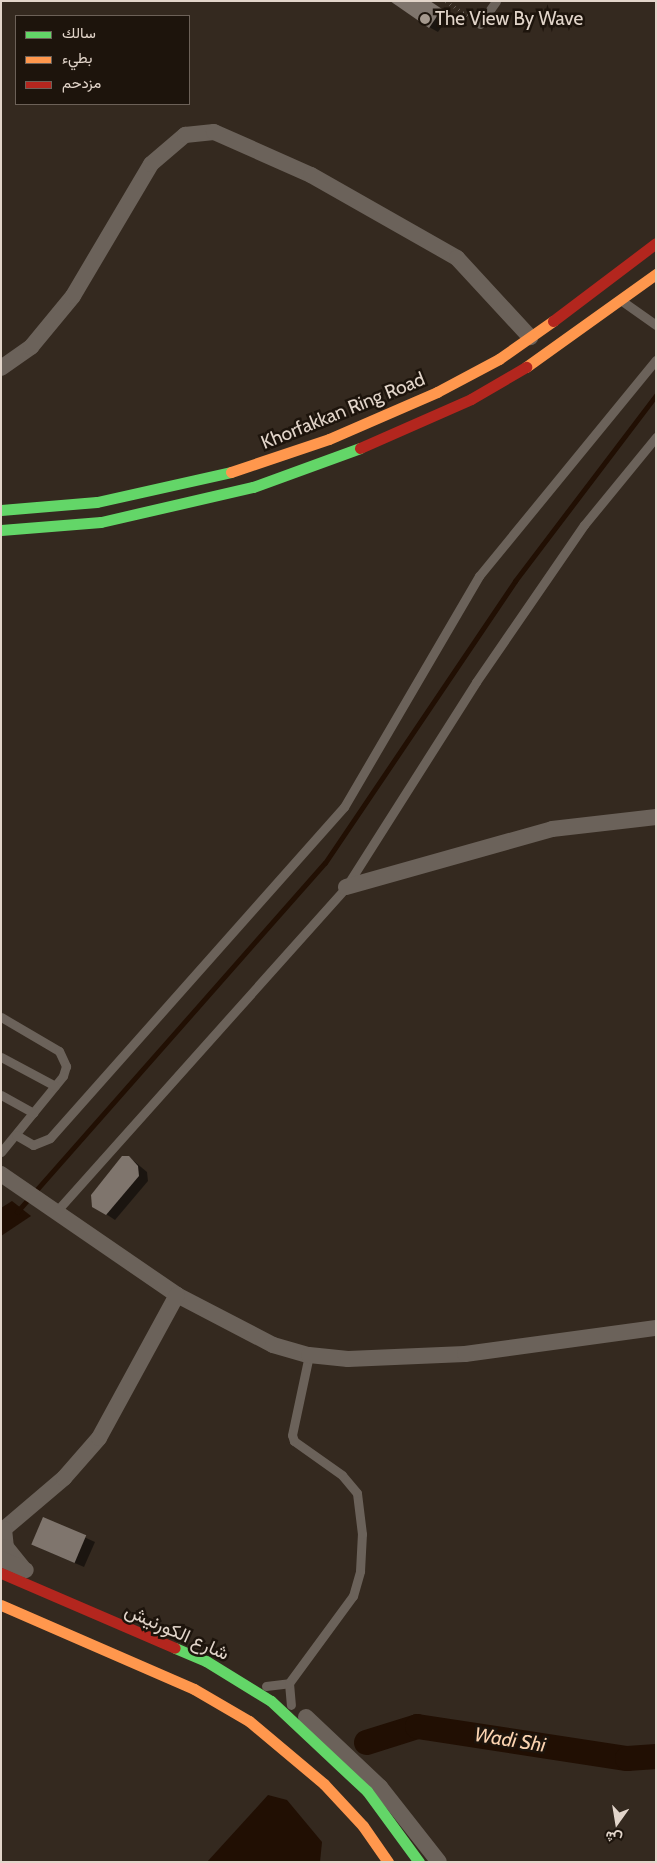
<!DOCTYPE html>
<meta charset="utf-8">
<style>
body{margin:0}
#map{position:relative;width:657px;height:1863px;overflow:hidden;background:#34291f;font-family:Cabin,Vazirmatn,sans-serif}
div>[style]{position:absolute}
.water>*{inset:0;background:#210f03}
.shadow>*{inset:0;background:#0007}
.stream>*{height:4.5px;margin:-2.25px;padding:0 2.25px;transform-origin:2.25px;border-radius:2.25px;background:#210f03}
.river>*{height:25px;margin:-12.5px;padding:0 12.5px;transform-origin:12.5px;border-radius:12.5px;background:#210f03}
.building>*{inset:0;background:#7f756d;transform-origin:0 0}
.path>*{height:2.5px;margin-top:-1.25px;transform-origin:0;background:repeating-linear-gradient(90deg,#685f58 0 1px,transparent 0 5px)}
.lane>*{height:9px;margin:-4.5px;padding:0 4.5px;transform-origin:4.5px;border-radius:4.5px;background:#6b625a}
.street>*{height:16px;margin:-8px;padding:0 8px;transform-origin:8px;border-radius:8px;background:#6b625a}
.fast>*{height:11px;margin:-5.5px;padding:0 5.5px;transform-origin:5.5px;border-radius:5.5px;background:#63d668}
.slow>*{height:11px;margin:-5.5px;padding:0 5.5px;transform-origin:5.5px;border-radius:5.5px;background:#ff974d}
.jam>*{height:11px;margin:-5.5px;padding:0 5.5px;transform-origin:5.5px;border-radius:5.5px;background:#b3261e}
.dots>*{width:14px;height:14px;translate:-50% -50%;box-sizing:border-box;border:2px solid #1d140c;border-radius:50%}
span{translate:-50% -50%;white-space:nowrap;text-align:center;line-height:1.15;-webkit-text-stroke:5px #1d140c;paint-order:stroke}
.poi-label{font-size:19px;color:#e2d5ca}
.left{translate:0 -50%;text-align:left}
.street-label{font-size:19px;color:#e2d5ca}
.water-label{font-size:20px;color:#fbd3b0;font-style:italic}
.frame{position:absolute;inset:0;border:2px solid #e2d5ca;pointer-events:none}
.legend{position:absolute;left:15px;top:15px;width:175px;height:90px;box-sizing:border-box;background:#1d140c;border:1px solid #6c6158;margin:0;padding:6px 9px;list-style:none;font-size:15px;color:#e2d5ca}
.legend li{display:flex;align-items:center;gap:10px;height:25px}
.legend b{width:25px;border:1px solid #6c6158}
.north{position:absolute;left:592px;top:1798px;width:50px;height:50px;-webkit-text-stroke:4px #1d140c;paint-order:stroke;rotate:193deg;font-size:14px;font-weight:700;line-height:20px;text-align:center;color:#e2d5ca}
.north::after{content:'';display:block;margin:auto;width:18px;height:22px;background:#e2d5ca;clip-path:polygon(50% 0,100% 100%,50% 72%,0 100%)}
</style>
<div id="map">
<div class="water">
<i style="clip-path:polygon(12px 1201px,31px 1216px,1px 1236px,1px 1208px)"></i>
<i style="clip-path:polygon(268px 1795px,287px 1800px,322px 1842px,320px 1862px,207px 1862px)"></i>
</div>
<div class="shadow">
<i style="clip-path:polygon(429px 1px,450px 15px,438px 32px,429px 27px)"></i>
<i style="clip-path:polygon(129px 1157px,147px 1172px,148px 1181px,115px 1220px,106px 1214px)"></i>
<i style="clip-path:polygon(44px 1519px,95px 1542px,84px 1567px,42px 1549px)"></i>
</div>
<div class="stream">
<i style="left:17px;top:1212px;width:465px;rotate:-48.6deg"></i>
<i style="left:325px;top:863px;width:340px;rotate:-56deg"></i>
<i style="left:515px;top:581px;width:233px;rotate:-52.8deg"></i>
</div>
<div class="river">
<i style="left:366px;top:1742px;width:53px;rotate:-17.4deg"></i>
<i style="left:417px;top:1726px;width:212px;rotate:8.7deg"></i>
<i style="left:627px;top:1758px;width:29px;rotate:-4deg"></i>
</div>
<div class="building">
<i style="clip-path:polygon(390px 1px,430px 1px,442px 9px,429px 28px)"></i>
<i style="clip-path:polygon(122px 1156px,129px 1156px,138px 1166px,139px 1176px,106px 1215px,92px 1207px,91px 1195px)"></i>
<i style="left:43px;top:1517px;width:47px;height:30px;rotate:23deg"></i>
</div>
<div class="path">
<i style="left:446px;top:1px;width:30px;rotate:34deg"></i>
</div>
<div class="lane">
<i style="left:480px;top:24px;width:28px;rotate:-55deg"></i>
<i style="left:622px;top:301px;width:42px;rotate:35.2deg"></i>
<i style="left:1px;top:1017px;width:67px;rotate:30.4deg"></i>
<i style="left:59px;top:1051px;width:17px;rotate:65deg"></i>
<i style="left:66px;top:1066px;width:10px;rotate:107deg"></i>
<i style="left:63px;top:1076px;width:98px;rotate:129.2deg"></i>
<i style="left:1px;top:1057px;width:61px;rotate:28.2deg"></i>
<i style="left:1px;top:1095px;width:37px;rotate:29deg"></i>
<i style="left:16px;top:1135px;width:20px;rotate:30deg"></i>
<i style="left:33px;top:1145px;width:18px;rotate:-22deg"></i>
<i style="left:50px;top:1138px;width:443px;rotate:-48.4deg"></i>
<i style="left:344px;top:807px;width:268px;rotate:-59.7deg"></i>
<i style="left:479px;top:576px;width:279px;rotate:-50.7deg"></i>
<i style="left:54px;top:1214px;width:438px;rotate:-48.2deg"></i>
<i style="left:346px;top:887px;width:243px;rotate:-57.6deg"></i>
<i style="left:476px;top:682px;width:191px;rotate:-55.5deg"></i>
<i style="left:584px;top:525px;width:114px;rotate:-50.7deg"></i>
<i style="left:289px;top:1683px;width:22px;rotate:85deg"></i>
<i style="left:266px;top:1686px;width:23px;rotate:-7deg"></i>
<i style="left:289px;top:1683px;width:108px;rotate:-53.7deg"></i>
<i style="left:353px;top:1596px;width:26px;rotate:-74deg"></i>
<i style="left:360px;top:1571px;width:37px;rotate:-87deg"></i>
<i style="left:362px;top:1534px;width:41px;rotate:-97deg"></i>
<i style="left:357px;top:1493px;width:23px;rotate:-130deg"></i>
<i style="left:342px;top:1475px;width:59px;rotate:-144.7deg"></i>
<i style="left:294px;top:1441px;width:6px;rotate:-108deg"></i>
<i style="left:292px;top:1435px;width:82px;rotate:-78deg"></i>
</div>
<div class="street">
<i style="left:1px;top:368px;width:37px;rotate:-35deg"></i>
<i style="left:31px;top:347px;width:66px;rotate:-50.5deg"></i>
<i style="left:73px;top:296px;width:153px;rotate:-59.4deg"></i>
<i style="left:151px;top:164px;width:45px;rotate:-40.5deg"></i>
<i style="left:185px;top:135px;width:29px;rotate:-6deg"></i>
<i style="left:214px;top:132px;width:106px;rotate:23.9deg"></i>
<i style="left:311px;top:175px;width:168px;rotate:29.6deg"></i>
<i style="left:457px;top:258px;width:108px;rotate:47.3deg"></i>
<i style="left:346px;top:887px;width:214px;rotate:-15.7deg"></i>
<i style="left:552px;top:829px;width:105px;rotate:-6.6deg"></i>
<i style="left:1px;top:1174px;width:214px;rotate:34.5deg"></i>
<i style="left:177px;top:1295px;width:108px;rotate:27.5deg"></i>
<i style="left:273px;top:1345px;width:37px;rotate:16deg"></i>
<i style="left:309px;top:1355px;width:39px;rotate:6deg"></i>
<i style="left:348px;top:1359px;width:117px;rotate:-2.4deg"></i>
<i style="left:465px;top:1354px;width:193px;rotate:-7.8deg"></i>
<i style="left:4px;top:1529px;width:79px;rotate:-40.4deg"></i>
<i style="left:64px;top:1478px;width:53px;rotate:-48.8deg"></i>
<i style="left:99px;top:1438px;width:163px;rotate:-61.4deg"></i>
<i style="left:1px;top:1530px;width:3px;rotate:-18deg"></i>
<i style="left:4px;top:1529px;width:18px;rotate:84deg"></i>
<i style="left:6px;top:1547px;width:26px;rotate:51deg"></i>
<i style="left:1px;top:1559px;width:27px;rotate:24deg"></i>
<i style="left:306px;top:1717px;width:102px;rotate:43.4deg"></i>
<i style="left:380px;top:1787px;width:95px;rotate:51.8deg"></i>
</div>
<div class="fast">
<i style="left:1px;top:510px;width:96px;rotate:-4.8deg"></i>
<i style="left:97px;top:502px;width:137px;rotate:-12.6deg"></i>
<i style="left:1px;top:530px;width:100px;rotate:-4.6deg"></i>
<i style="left:101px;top:522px;width:156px;rotate:-13deg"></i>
<i style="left:253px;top:487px;width:114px;rotate:-20deg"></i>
<i style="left:175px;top:1648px;width:34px;rotate:23deg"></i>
<i style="left:206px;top:1661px;width:76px;rotate:31.6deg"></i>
<i style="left:271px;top:1701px;width:132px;rotate:43.2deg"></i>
<i style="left:367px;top:1791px;width:88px;rotate:53.8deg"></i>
</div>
<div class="slow">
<i style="left:526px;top:367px;width:160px;rotate:-35.6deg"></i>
<i style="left:231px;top:472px;width:103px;rotate:-18.6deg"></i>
<i style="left:329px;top:439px;width:118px;rotate:-23.5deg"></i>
<i style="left:437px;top:392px;width:70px;rotate:-28deg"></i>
<i style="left:499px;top:359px;width:66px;rotate:-35.1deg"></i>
<i style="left:1px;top:1605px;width:210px;rotate:23.5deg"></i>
<i style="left:194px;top:1689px;width:64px;rotate:30.2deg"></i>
<i style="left:249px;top:1721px;width:98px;rotate:40deg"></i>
<i style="left:324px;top:1784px;width:57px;rotate:47.1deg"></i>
<i style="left:363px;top:1826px;width:44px;rotate:55.2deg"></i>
</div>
<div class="jam">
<i style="left:553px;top:321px;width:129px;rotate:-37.1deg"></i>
<i style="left:360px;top:448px;width:121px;rotate:-23.8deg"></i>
<i style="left:471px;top:399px;width:64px;rotate:-30.2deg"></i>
<i style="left:1px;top:1573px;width:189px;rotate:23.3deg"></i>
</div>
<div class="dots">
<i style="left:425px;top:19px;background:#a5998e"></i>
</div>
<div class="poi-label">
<span class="left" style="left:435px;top:19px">The View By Wave</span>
</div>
<div class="street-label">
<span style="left:343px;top:411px;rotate:-22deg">Khorfakkan Ring Road</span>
<span style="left:177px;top:1632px;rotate:24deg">شارع الكورنيش</span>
</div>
<div class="water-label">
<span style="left:510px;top:1740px;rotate:9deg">Wadi Shi</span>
</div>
<div class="frame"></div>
<ul class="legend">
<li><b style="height:6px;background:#63d668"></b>سالك</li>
<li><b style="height:6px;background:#ff974d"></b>بطيء</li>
<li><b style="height:6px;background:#b3261e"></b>مزدحم</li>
</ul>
<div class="north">ش</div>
</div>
